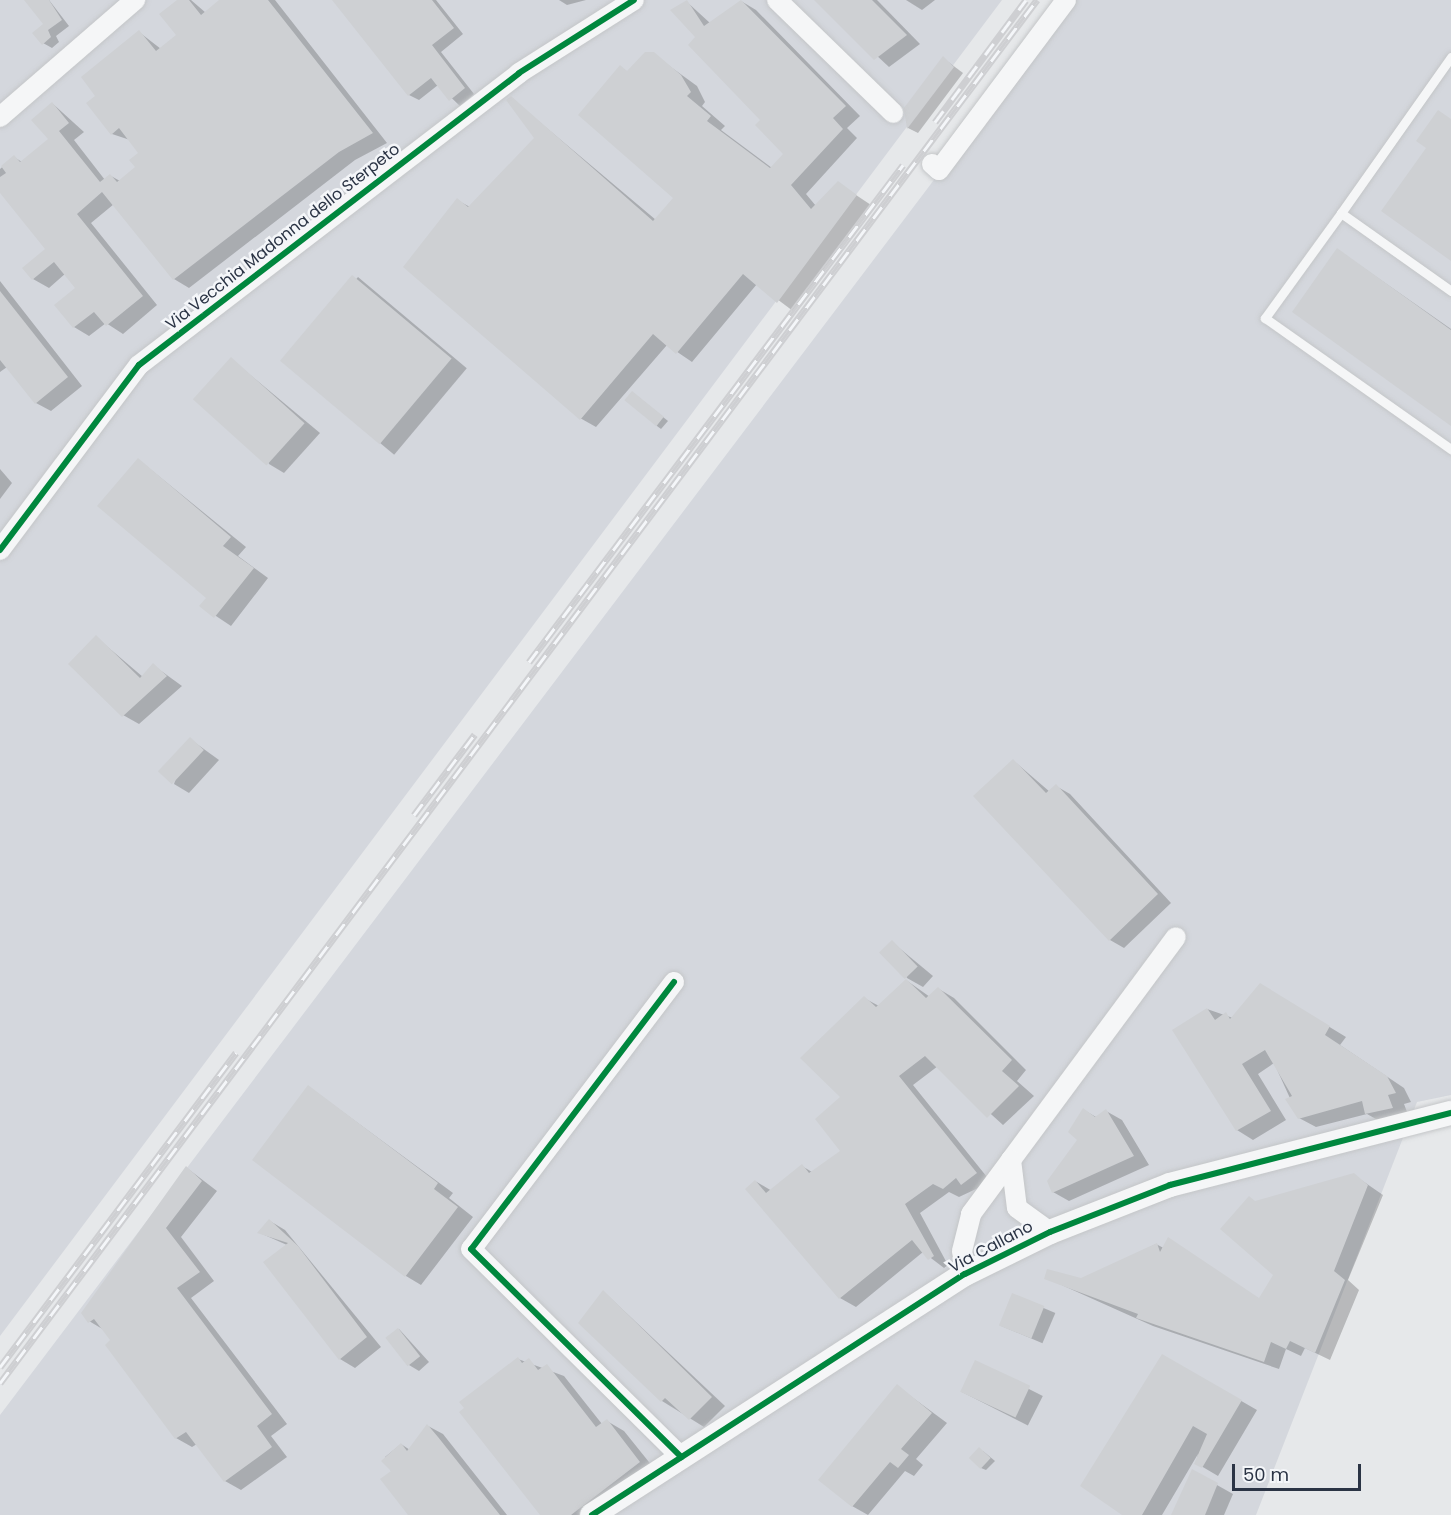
<!DOCTYPE html>
<style>
body{margin:0}
#map{position:relative;width:1451px;height:1515px;overflow:hidden;background:#e6e8ea;font-family:Poppins,sans-serif}
div>[style]{position:absolute}
.built>*{inset:0;background:#d4d7dd}
.shadow>*{inset:0;background:#0003;transform-origin:0 0}
.building>*{inset:0;background:#ced0d3;transform-origin:0 0}
.roads{filter:drop-shadow(0 0 2px #c4c6c8) drop-shadow(0 0 2px #c4c6c8)}
.service>*{height:9px;margin:-4.5px;padding:0 4.5px;transform-origin:4.5px;border-radius:4.5px;background:#f5f6f7}
.minor>*{height:20px;margin:-10px;padding:0 10px;transform-origin:10px;border-radius:10px;background:#f5f6f7}
.tertiary>*{height:24px;margin:-12px;padding:0 12px;transform-origin:12px;border-radius:12px;background:#f5f6f7}
.rail>*{height:7px;margin-top:-3.5px;transform-origin:0;background:repeating-linear-gradient(90deg,#f4f6f9 0 14px,#cecfd2 0 28px);box-sizing:border-box;border-block:2px solid #cecfd2}
.cycleway>*{height:6px;margin:-3px;padding:0 3px;transform-origin:3px;border-radius:3px;background:#00873e}
span{translate:-50% -50%;white-space:nowrap;text-align:center;line-height:1.15;-webkit-text-stroke:5px #f4f6f9;paint-order:stroke}
.street-label{font-size:16px;color:#2b3445}
.scale{position:absolute;left:1232px;top:1464px;width:129px;height:27px;box-sizing:border-box;border:3px solid #2b3445;border-top:0;padding-left:8px;font-size:18px;line-height:21px;white-space:nowrap;color:#2b3445;-webkit-text-stroke:4px #f4f6f9;paint-order:stroke}
</style>
<div id="map">
<div class="built">
<i style="clip-path:polygon(0 0,1002px 0,0 1336px)"></i>
<i style="clip-path:polygon(1070px 0,1451px 0,1451px 1095px,1417px 1102px,1256px 1515px,0 1515px,0 1415px)"></i>
</div>
<div class="shadow">
<i style="clip-path:polygon(32px 0,49px 0,69px 26px,56px 36px,59px 42px,52px 48px,43px 43px,45px 24px)"></i>
<i style="clip-path:polygon(179px 0,191px 0,206px 13px,222px 0,275px 0,387px 143px,355px 160px,189px 288px,174px 279px,114px 204px,91px 223px,157px 305px,123px 334px,106px 323px,89px 336px,74px 327px,77px 288px,66px 273px,49px 288px,33px 279px,47px 249px,0 191px,0 169px,14px 157px,22px 162px,50px 140px,52px 103px,84px 132px,74px 140px,105px 180px,111px 176px,120px 181px,137px 168px,141px 153px,130px 140px,112px 134px,97px 96px,139px 32px,161px 49px,178px 35px)"></i>
<i style="clip-path:polygon(335px 0,436px 0,463px 34px,441px 52px,474px 94px,460px 106px,438px 85px,419px 100px,409px 95px)"></i>
<i style="clip-path:polygon(559px 0,586px 0,567px 5px)"></i>
<i style="clip-path:polygon(817px 0,877px 0,920px 44px,889px 67px)"></i>
<i style="clip-path:polygon(906px 0,935px 0,922px 10px)"></i>
<i style="clip-path:polygon(741px 1px,756px 10px,860px 116px,847px 128px,857px 138px,806px 194px,816px 206px,838px 183px,871px 205px,793px 311px,757px 284px,692px 362px,667px 345px,596px 427px,580px 418px,457px 200px,470px 207px,536px 139px,511px 98px,656px 220px,676px 198px,620px 67px,628px 72px,653px 54px,697px 86px,705px 102px,702px 106px,725px 126px,721px 130px,772px 168px,785px 154px,763px 117px,697px 37px,687px 2px,710px 23px)"></i>
<i style="clip-path:polygon(943px 58px,963px 73px,918px 133px,908px 128px,905px 109px)"></i>
<i style="clip-path:polygon(1338px 250px,1451px 329px,1451px 425px)"></i>
<i style="left:358px;top:277px;width:142px;height:113px;rotate:40deg"></i>
<i style="clip-path:polygon(0 281px,82px 386px,51px 411px,36px 403px,7px 367px,0 372px)"></i>
<i style="clip-path:polygon(231px 359px,320px 433px,284px 473px,269px 464px)"></i>
<i style="clip-path:polygon(637px 396px,668px 421px,661px 429px,657px 426px)"></i>
<i style="clip-path:polygon(139px 460px,246px 547px,238px 556px,268px 578px,231px 626px,201px 606px,208px 598px)"></i>
<i style="clip-path:polygon(0 469px,12px 483px,0 499px)"></i>
<i style="clip-path:polygon(96px 637px,143px 677px,153px 665px,182px 686px,139px 724px,123px 715px)"></i>
<i style="clip-path:polygon(190px 739px,219px 760px,189px 793px,174px 784px)"></i>
<i style="clip-path:polygon(1014px 761px,1050px 792px,1056px 786px,1070px 794px,1171px 903px,1124px 948px,1110px 940px)"></i>
<i style="clip-path:polygon(892px 942px,933px 976px,923px 987px,907px 978px)"></i>
<i style="clip-path:polygon(906px 980px,930px 997px,939px 989px,954px 998px,1026px 1070px,1017px 1081px,1034px 1096px,1003px 1125px,938px 1066px,913px 1085px,991px 1182px,959px 1197px,949px 1192px,920px 1213px,948px 1265px,944px 1268px,923px 1252px,856px 1307px,840px 1298px,747px 1189px,755px 1181px,772px 1191px,802px 1166px,812px 1172px,842px 1151px,842px 1097px,864px 998px,879px 1006px)"></i>
<i style="clip-path:polygon(1277px 995px,1346px 1037px,1340px 1045px,1404px 1088px,1411px 1102px,1404px 1104px,1409px 1117px,1383px 1123px,1367px 1114px,1316px 1127px,1299px 1118px,1274px 1063px,1258px 1074px,1286px 1120px,1253px 1140px,1237px 1130px,1207px 1009px,1233px 1018px)"></i>
<i style="clip-path:polygon(309px 1087px,453px 1193px,449px 1198px,473px 1217px,421px 1285px,406px 1276px)"></i>
<i style="clip-path:polygon(1084px 1110px,1096px 1117px,1106px 1111px,1122px 1120px,1149px 1165px,1069px 1201px,1053px 1192px,1079px 1140px)"></i>
<i style="clip-path:polygon(187px 1168px,217px 1191px,181px 1237px,214px 1281px,191px 1298px,287px 1424px,271px 1436px,287px 1457px,241px 1490px,225px 1481px,197px 1444px,192px 1447px,176px 1438px,107px 1345px,112px 1340px,104px 1330px,89px 1321px)"></i>
<i style="clip-path:polygon(1354px 1175px,1383px 1195px,1348px 1280px,1359px 1290px,1330px 1360px,1305px 1348px,1301px 1356px,1286px 1349px,1279px 1369px,1153px 1326px,1046px 1278px,1081px 1280px,1156px 1244px,1260px 1299px,1275px 1275px,1256px 1202px)"></i>
<i style="clip-path:polygon(270px 1221px,285px 1230px,381px 1347px,355px 1368px,340px 1359px,287px 1245px,260px 1233px)"></i>
<i style="clip-path:polygon(604px 1292px,725px 1406px,704px 1427px,662px 1401px)"></i>
<i style="left:1013px;top:1295px;width:46px;height:33px;rotate:23deg"></i>
<i style="clip-path:polygon(399px 1329px,429px 1362px,419px 1371px,409px 1365px)"></i>
<i style="clip-path:polygon(1163px 1356px,1257px 1410px,1218px 1476px,1196px 1463px,1198px 1454px,1162px 1515px,1124px 1515px)"></i>
<i style="clip-path:polygon(518px 1359px,564px 1376px,602px 1424px,607px 1421px,624px 1431px,657px 1472px,602px 1515px,542px 1515px,466px 1409px)"></i>
<i style="left:976px;top:1362px;width:75px;height:33px;rotate:27deg"></i>
<i style="clip-path:polygon(897px 1386px,947px 1423px,916px 1459px,923px 1465px,914px 1476px,905px 1471px,868px 1515px,852px 1506px)"></i>
<i style="clip-path:polygon(428px 1426px,443px 1434px,507px 1515px,410px 1515px,385px 1457px,401px 1444px,410px 1450px)"></i>
<i style="clip-path:polygon(983px 1451px,995px 1461px,986px 1470px,981px 1468px)"></i>
<i style="clip-path:polygon(1192px 1471px,1233px 1494px,1224px 1515px,1173px 1515px)"></i>
</div>
<div class="building">
<i style="clip-path:polygon(24px 0,49px 0,62px 20px,48px 30px,51px 37px,42px 45px,32px 33px,43px 24px)"></i>
<i style="clip-path:polygon(177px 0,189px 0,201px 15px,219px 0,268px 0,373px 133px,339px 152px,173px 280px,102px 192px,77px 214px,143px 296px,106px 326px,94px 312px,73px 328px,54px 305px,75px 288px,54px 262px,32px 280px,22px 268px,45px 249px,0 193px,0 177px,6px 173px,1px 166px,14px 155px,20px 162px,48px 139px,31px 120px,52px 102px,69px 123px,59px 131px,100px 182px,110px 174px,117px 182px,135px 167px,129px 160px,138px 153px,119px 128px,111px 135px,86px 103px,95px 96px,81px 77px,139px 30px,156px 51px,176px 35px,159px 14px)"></i>
<i style="clip-path:polygon(332px 0,432px 0,454px 28px,432px 45px,465px 88px,449px 101px,431px 78px,408px 96px)"></i>
<i style="clip-path:polygon(687px 0,704px 26px,741px 0,846px 106px,833px 118px,843px 129px,791px 185px,811px 209px,838px 181px,857px 195px,777px 303px,743px 274px,676px 354px,653px 334px,580px 420px,403px 267px,457px 198px,468px 207px,534px 138px,506px 100px,511px 96px,653px 221px,673px 198px,578px 115px,620px 65px,627px 71px,645px 52px,654px 52px,681px 75px,691px 92px,687px 96px,711px 116px,707px 121px,770px 168px,783px 154px,755px 125px,760px 120px,688px 45px,695px 37px,670px 10px)"></i>
<i style="clip-path:polygon(814px 0,872px 0,907px 35px,874px 60px)"></i>
<i style="clip-path:polygon(943px 56px,954px 67px,907px 129px,904px 108px)"></i>
<i style="clip-path:polygon(1438px 110px,1451px 119px,1451px 261px,1381px 211px,1426px 148px,1416px 141px)"></i>
<i style="clip-path:polygon(1337px 248px,1451px 330px,1451px 426px,1292px 312px)"></i>
<i style="left:352px;top:275px;width:130px;height:112px;rotate:40deg"></i>
<i style="clip-path:polygon(0 291px,68px 377px,35px 404px,0 360px)"></i>
<i style="left:231px;top:357px;width:99px;height:57px;rotate:42deg"></i>
<i style="left:632px;top:391px;width:41px;height:12px;rotate:39deg"></i>
<i style="clip-path:polygon(138px 458px,231px 537px,223px 546px,254px 568px,214px 618px,199px 606px,206px 598px,97px 506px)"></i>
<i style="clip-path:polygon(96px 635px,140px 678px,153px 663px,167px 676px,122px 717px,68px 664px)"></i>
<i style="left:190px;top:737px;width:19px;height:47px;rotate:43deg"></i>
<i style="clip-path:polygon(1013px 759px,1046px 793px,1056px 784px,1158px 894px,1109px 941px,973px 796px)"></i>
<i style="left:892px;top:940px;width:37px;height:18px;rotate:46deg"></i>
<i style="clip-path:polygon(906px 979px,926px 998px,938px 987px,1012px 1060px,1002px 1071px,1019px 1086px,987px 1118px,925px 1056px,899px 1076px,977px 1173px,961px 1185px,956px 1178px,943px 1189px,933px 1184px,905px 1204px,934px 1256px,928px 1260px,912px 1240px,839px 1299px,745px 1189px,755px 1180px,766px 1193px,802px 1164px,809px 1173px,840px 1151px,815px 1119px,840px 1097px,800px 1058px,864px 996px,876px 1007px)"></i>
<i style="clip-path:polygon(1260px 983px,1330px 1026px,1325px 1035px,1387px 1076px,1396px 1093px,1388px 1095px,1393px 1108px,1365px 1114px,1362px 1101px,1298px 1119px,1285px 1099px,1292px 1096px,1265px 1050px,1242px 1064px,1271px 1111px,1236px 1131px,1172px 1030px,1207px 1008px,1215px 1020px,1226px 1012px,1230px 1019px)"></i>
<i style="clip-path:polygon(308px 1085px,438px 1183px,434px 1189px,458px 1207px,405px 1277px,252px 1160px)"></i>
<i style="clip-path:polygon(1083px 1108px,1095px 1117px,1106px 1109px,1134px 1156px,1052px 1193px,1047px 1181px,1077px 1140px,1068px 1132px)"></i>
<i style="clip-path:polygon(186px 1166px,202px 1181px,166px 1228px,200px 1272px,177px 1288px,272px 1414px,257px 1426px,272px 1447px,224px 1482px,186px 1432px,175px 1439px,105px 1345px,110px 1340px,94px 1319px,88px 1323px,81px 1313px)"></i>
<i style="clip-path:polygon(1354px 1173px,1368px 1185px,1334px 1271px,1345px 1280px,1315px 1353px,1290px 1341px,1286px 1349px,1271px 1342px,1264px 1362px,1136px 1318px,1138px 1314px,1044px 1279px,1047px 1269px,1081px 1278px,1157px 1243px,1160px 1252px,1168px 1237px,1259px 1298px,1273px 1275px,1220px 1229px,1249px 1196px,1255px 1201px)"></i>
<i style="clip-path:polygon(269px 1219px,298px 1246px,367px 1337px,339px 1360px,263px 1262px,288px 1243px,257px 1233px)"></i>
<i style="clip-path:polygon(603px 1290px,712px 1397px,689px 1420px,665px 1398px,661px 1402px,578px 1323px)"></i>
<i style="left:1012px;top:1293px;width:35px;height:35px;rotate:22deg"></i>
<i style="left:398px;top:1328px;width:36px;height:16px;rotate:52deg"></i>
<i style="clip-path:polygon(1162px 1354px,1242px 1400px,1202px 1468px,1194px 1464px,1207px 1434px,1193px 1426px,1142px 1515px,1122px 1515px,1080px 1486px)"></i>
<i style="clip-path:polygon(518px 1357px,522px 1363px,529px 1358px,538px 1370px,547px 1364px,596px 1427px,607px 1419px,640px 1462px,571px 1515px,540px 1515px,459px 1412px,464px 1408px,459px 1402px)"></i>
<i style="left:975px;top:1360px;width:61px;height:35px;rotate:25deg"></i>
<i style="clip-path:polygon(897px 1384px,932px 1413px,901px 1449px,909px 1455px,898px 1468px,890px 1462px,852px 1507px,818px 1480px)"></i>
<i style="clip-path:polygon(427px 1424px,438px 1437px,500px 1515px,408px 1515px,380px 1479px,391px 1471px,381px 1461px,401px 1443px,407px 1451px)"></i>
<i style="left:979px;top:1447px;width:16px;height:15px;rotate:43deg"></i>
<i style="clip-path:polygon(1192px 1469px,1218px 1483px,1205px 1515px,1171px 1515px)"></i>
</div>
<div class="roads">
<div class="service">
<i style="left:1451px;top:57px;width:191px;rotate:125.2deg"></i>
<i style="left:1341px;top:213px;width:135px;rotate:35.3deg"></i>
<i style="left:1341px;top:213px;width:130px;rotate:125.9deg"></i>
<i style="left:1265px;top:318px;width:228px;rotate:35.2deg"></i>
</div>
<div class="minor">
<i style="left:777px;top:0;width:162px;rotate:44.2deg"></i>
<i style="left:0;top:117px;width:179px;rotate:-40.9deg"></i>
<i style="left:932px;top:164px;width:9px;rotate:41deg"></i>
<i style="left:939px;top:170px;width:212px;rotate:-53.2deg"></i>
<i style="left:0;top:550px;width:231px;rotate:-53.1deg"></i>
<i style="left:139px;top:365px;width:479px;rotate:-37.5deg"></i>
<i style="left:519px;top:73px;width:136px;rotate:-32.4deg"></i>
<i style="left:674px;top:982px;width:335px;rotate:127.2deg"></i>
<i style="left:471px;top:1249px;width:296px;rotate:44.7deg"></i>
<i style="left:1011px;top:1160px;width:277px;rotate:-53.5deg"></i>
<i style="left:965px;top:1274px;width:23px;rotate:-97deg"></i>
<i style="left:962px;top:1251px;width:38px;rotate:-76deg"></i>
<i style="left:971px;top:1214px;width:67px;rotate:-53.5deg"></i>
<i style="left:1011px;top:1160px;width:48px;rotate:82.9deg"></i>
<i style="left:1017px;top:1208px;width:41px;rotate:36deg"></i>
</div>
<div class="tertiary">
<i style="left:592px;top:1515px;width:444px;rotate:-32.9deg"></i>
<i style="left:965px;top:1274px;width:95px;rotate:-26.3deg"></i>
<i style="left:1050px;top:1232px;width:129px;rotate:-21.4deg"></i>
<i style="left:1170px;top:1185px;width:290px;rotate:-14.4deg"></i>
</div>
</div>
<div class="rail">
<i style="left:935px;top:122px;width:152px;rotate:-53.3deg"></i>
<i style="left:529px;top:662px;width:622px;rotate:-53.04deg"></i>
<i style="left:414px;top:815px;width:101px;rotate:-53deg"></i>
<i style="left:0;top:1367px;width:393px;rotate:-53.1deg"></i>
<i style="left:0;top:1383px;width:1729px;rotate:-53.14deg"></i>
</div>
<div class="cycleway">
<i style="left:0;top:550px;width:231px;rotate:-53.1deg"></i>
<i style="left:139px;top:365px;width:479px;rotate:-37.5deg"></i>
<i style="left:519px;top:73px;width:136px;rotate:-32.4deg"></i>
<i style="left:674px;top:982px;width:335px;rotate:127.2deg"></i>
<i style="left:471px;top:1249px;width:296px;rotate:44.7deg"></i>
<i style="left:592px;top:1515px;width:444px;rotate:-32.9deg"></i>
<i style="left:965px;top:1274px;width:95px;rotate:-26.3deg"></i>
<i style="left:1050px;top:1232px;width:129px;rotate:-21.4deg"></i>
<i style="left:1170px;top:1185px;width:290px;rotate:-14.4deg"></i>
</div>
<div class="street-label">
<span style="left:283px;top:237px;rotate:-38deg">Via Vecchia Madonna dello Sterpeto</span>
<span style="left:991px;top:1247px;rotate:-28deg">Via Callano</span>
</div>
<div class="scale">50 m</div>
</div>
